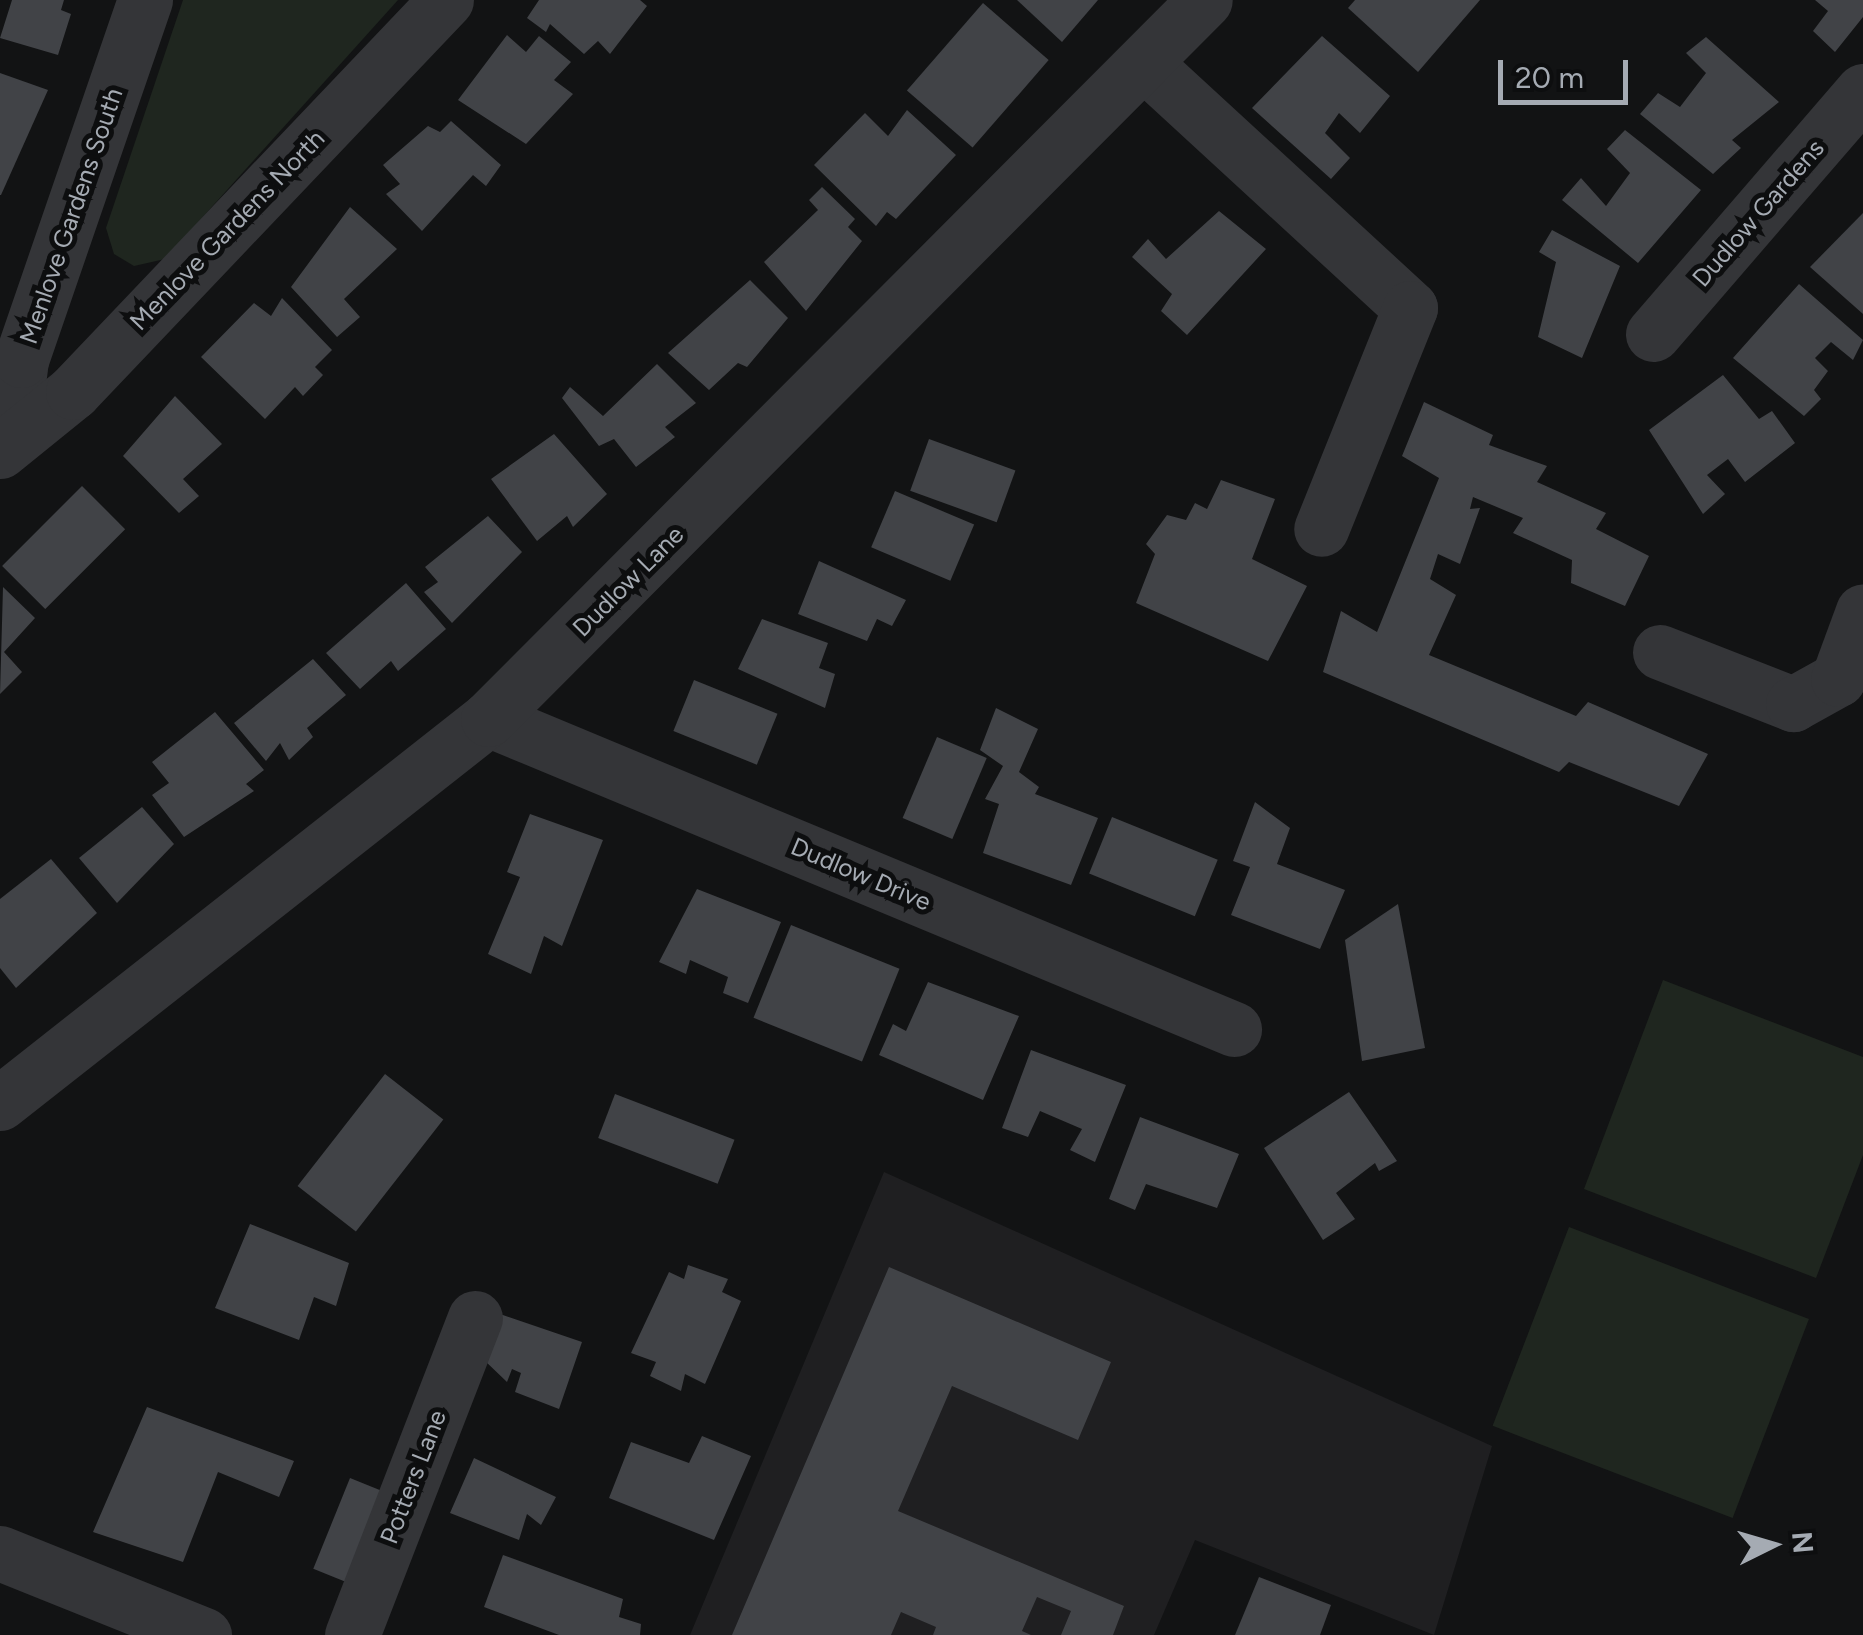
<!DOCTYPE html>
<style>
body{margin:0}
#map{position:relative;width:1863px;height:1635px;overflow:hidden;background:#121314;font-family:Figtree,sans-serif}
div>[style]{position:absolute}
.built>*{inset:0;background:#1f1f21}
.green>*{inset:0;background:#1f261f;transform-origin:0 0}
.building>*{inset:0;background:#414347;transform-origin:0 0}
.minor>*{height:55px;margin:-27.5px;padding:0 27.5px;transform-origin:27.5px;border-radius:27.5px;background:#343538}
span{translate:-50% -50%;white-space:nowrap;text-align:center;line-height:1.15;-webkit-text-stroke:10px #0d0e0f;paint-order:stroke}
.street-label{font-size:25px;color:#a5abb3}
.north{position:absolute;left:1723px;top:1495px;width:100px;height:100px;-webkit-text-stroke:8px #0d0e0f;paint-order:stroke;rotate:85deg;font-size:28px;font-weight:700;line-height:40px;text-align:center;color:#a5abb3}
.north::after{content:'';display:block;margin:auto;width:35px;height:45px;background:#a5abb3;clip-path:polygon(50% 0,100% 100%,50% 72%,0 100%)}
.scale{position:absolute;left:1498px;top:60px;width:130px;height:45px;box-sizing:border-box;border:5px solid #a5abb3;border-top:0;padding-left:12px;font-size:30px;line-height:35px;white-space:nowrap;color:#a5abb3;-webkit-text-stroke:8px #0d0e0f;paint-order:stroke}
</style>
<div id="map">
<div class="built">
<i style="clip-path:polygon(884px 1172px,1492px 1446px,1434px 1635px,1195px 1540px,1154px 1635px,690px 1635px)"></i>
</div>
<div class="green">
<i style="clip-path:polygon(183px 0,398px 0,165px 259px,134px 266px,114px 254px,106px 228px)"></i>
<i style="clip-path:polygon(1663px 980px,1863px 1057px,1863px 1155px,1816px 1278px,1584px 1189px)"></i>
<i style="left:1569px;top:1227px;width:257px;height:213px;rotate:21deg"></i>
</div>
<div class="building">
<i style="clip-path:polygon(12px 0,64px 0,61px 10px,71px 14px,58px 55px,0 38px)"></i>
<i style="clip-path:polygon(539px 0,640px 0,647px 6px,610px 54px,598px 41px,584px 54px,550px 24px,546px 32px,527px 18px)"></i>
<i style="clip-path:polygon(1017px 0,1098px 0,1062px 42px)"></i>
<i style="clip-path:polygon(1355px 0,1480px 0,1418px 72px,1348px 8px)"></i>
<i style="clip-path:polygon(1815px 0,1863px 0,1863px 17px,1835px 52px,1813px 31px,1828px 11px)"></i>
<i style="left:983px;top:3px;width:87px;height:116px;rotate:41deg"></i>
<i style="clip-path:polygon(507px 35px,526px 52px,539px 36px,571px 62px,554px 80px,573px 94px,526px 144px,458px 100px)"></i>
<i style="clip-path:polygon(1322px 36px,1390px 96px,1360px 133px,1339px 113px,1325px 133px,1350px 158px,1331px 179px,1252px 108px)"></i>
<i style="clip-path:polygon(1706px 37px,1779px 102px,1732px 140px,1741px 148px,1713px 174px,1640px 114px,1658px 93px,1680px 107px,1706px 73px,1686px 53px)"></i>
<i style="clip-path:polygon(0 73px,48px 90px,1px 195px,0 195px)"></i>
<i style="clip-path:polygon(907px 110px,956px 155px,896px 219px,887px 212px,876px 226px,814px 165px,865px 113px,888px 136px)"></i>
<i style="clip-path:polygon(451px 121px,501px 165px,486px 186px,473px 175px,422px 231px,386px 194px,400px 184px,383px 165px,428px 126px,440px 132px)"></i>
<i style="clip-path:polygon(1625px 130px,1701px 190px,1638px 263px,1562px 200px,1581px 178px,1606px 206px,1630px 173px,1607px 149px)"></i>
<i style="clip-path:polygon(822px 187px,855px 219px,848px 227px,862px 241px,806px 311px,764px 262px,818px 210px,809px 200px)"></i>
<i style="clip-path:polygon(350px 207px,397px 249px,344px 299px,360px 317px,337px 337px,291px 287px)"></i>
<i style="clip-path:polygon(1219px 211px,1266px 249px,1187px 335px,1161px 311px,1172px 294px,1132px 257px,1148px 239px,1166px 259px)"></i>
<i style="clip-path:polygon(1863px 213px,1863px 314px,1810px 267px)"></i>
<i style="clip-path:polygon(1552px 230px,1620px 266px,1582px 358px,1538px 337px,1556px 262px,1539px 252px)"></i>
<i style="clip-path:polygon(750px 280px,788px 318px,747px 367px,738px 363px,709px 390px,668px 353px)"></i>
<i style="clip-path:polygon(1799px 284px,1863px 340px,1853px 360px,1831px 342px,1815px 358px,1828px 371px,1814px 390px,1821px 399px,1804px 416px,1733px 358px)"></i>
<i style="clip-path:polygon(282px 298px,332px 350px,315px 367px,323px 375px,303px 396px,295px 387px,265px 419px,201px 357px,254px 303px,271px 316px)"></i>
<i style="clip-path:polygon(657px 364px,696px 403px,665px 427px,675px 437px,636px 467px,614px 439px,599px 446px,562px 398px,570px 387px,603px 416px)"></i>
<i style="clip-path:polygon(1723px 375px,1759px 419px,1772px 411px,1795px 443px,1745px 482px,1728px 459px,1707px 475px,1725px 494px,1703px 514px,1649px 430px)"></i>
<i style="clip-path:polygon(175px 396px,222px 444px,183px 479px,199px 496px,179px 513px,123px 456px)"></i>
<i style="clip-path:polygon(1424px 402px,1493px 435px,1489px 445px,1547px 466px,1537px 482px,1606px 513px,1596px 529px,1649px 556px,1625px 606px,1571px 583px,1572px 560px,1513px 533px,1523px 518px,1473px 497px,1470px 509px,1480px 508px,1460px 564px,1438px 554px,1430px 579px,1456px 595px,1429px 655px,1576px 716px,1588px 702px,1708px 754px,1679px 806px,1569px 762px,1559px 772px,1323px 672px,1341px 611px,1377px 632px,1439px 478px,1402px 456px)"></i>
<i style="clip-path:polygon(554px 434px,607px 494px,573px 527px,567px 516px,537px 541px,491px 479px)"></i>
<i style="left:929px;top:439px;width:92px;height:55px;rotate:20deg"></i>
<i style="clip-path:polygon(1221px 480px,1275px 499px,1252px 559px,1307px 586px,1268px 661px,1136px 603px,1155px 554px,1146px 544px,1167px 515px,1186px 520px,1195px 503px,1207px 509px)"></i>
<i style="left:82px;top:486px;width:61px;height:113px;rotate:45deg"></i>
<i style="left:895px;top:491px;width:86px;height:61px;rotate:23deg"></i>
<i style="clip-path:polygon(488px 516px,522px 552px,452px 623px,424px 592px,438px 582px,425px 567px)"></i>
<i style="clip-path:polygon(819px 561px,906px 600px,892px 626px,877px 619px,867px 641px,798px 614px)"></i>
<i style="clip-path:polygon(406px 583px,446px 629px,398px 671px,391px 661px,360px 689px,326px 653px)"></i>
<i style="clip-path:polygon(3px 587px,35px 618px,4px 652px,22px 672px,0 694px)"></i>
<i style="clip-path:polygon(762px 619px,828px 643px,819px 668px,835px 674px,825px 708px,738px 669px)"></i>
<i style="clip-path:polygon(313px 659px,346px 695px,307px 728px,313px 737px,289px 760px,280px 743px,266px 761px,234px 723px)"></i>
<i style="left:694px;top:680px;width:90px;height:55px;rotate:22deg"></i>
<i style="clip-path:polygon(996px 708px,1038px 729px,1019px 772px,1039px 787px,1035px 794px,1098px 818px,1071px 885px,983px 853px,999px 804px,985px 799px,1003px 766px,980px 750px)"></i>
<i style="clip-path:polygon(215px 712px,264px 770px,246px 784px,254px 791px,184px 837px,152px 795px,169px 783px,152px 762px)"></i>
<i style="left:937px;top:737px;width:54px;height:88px;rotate:23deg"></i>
<i style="clip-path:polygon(1255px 802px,1290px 828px,1277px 864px,1345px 890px,1320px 949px,1231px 915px,1250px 867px,1233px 861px)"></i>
<i style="clip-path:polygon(142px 807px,174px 844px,117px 903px,79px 858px)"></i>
<i style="clip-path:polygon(530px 814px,603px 840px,562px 946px,544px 936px,531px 974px,488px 954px,520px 877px,507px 872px)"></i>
<i style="left:1112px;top:817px;width:114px;height:61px;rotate:22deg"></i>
<i style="clip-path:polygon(51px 859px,97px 913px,16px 988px,0 968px,0 899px)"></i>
<i style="clip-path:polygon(697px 889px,781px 922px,748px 1003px,723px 993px,728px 977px,690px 960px,686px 974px,659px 962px)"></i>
<i style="clip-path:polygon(1398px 904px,1425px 1048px,1362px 1061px,1345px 940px)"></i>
<i style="left:791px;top:925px;width:117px;height:100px;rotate:22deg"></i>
<i style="clip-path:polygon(928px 982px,1019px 1016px,983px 1100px,879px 1055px,893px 1024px,906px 1031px)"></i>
<i style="clip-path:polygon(1031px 1050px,1126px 1085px,1095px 1162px,1070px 1150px,1082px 1129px,1040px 1111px,1028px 1137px,1002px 1128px)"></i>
<i style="left:385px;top:1074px;width:74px;height:142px;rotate:38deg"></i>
<i style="clip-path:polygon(1349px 1092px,1397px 1161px,1379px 1171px,1375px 1163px,1336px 1193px,1355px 1219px,1323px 1240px,1264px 1148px)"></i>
<i style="left:615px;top:1094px;width:128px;height:47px;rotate:21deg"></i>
<i style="clip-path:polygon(1140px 1117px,1239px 1154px,1217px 1208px,1146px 1184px,1135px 1210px,1109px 1199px)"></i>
<i style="clip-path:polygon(250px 1224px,349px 1263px,336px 1306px,314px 1297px,299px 1340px,215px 1308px)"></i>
<i style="clip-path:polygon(688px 1265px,728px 1279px,722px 1292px,741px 1301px,705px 1384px,685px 1374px,681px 1391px,650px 1376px,656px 1362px,631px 1353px,669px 1272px,684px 1279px)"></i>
<i style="clip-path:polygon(889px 1267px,1111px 1362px,1078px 1440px,952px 1386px,898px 1511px,1124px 1606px,1113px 1635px,1061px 1635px,1071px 1611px,1037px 1597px,1022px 1631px,1031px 1635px,933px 1635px,936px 1627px,901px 1612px,891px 1635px,732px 1635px)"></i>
<i style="clip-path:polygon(500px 1314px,582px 1342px,559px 1409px,515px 1392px,521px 1373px,512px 1369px,507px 1382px,483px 1359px)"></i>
<i style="clip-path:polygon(147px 1407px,294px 1461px,279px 1497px,218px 1472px,183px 1562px,93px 1532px)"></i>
<i style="clip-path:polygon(702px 1436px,751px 1456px,714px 1540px,609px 1498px,631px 1442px,689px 1463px)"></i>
<i style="clip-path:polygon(474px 1458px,556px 1497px,541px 1525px,527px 1514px,519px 1540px,450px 1513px)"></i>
<i style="left:350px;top:1478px;width:46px;height:98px;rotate:22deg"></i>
<i style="clip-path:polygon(503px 1555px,623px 1599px,619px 1617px,641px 1624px,640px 1635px,559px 1635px,484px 1607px)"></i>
<i style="clip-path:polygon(1259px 1577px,1331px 1605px,1320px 1635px,1235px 1635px)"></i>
</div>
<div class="minor">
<i style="left:1145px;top:64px;width:360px;rotate:42.6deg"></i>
<i style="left:1410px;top:308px;width:238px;rotate:111.9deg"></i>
<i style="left:1653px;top:334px;width:321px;rotate:-49.2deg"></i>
<i style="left:11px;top:436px;width:77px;rotate:-82.5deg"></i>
<i style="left:21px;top:360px;width:381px;rotate:-71deg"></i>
<i style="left:0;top:451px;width:94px;rotate:-38.9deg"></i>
<i style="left:73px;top:392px;width:541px;rotate:-46.42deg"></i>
<i style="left:1660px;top:652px;width:143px;rotate:21.4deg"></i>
<i style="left:1793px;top:704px;width:51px;rotate:-29.1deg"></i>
<i style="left:1838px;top:679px;width:72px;rotate:-69.8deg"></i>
<i style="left:488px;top:719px;width:808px;rotate:22.57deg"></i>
<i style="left:0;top:1103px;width:621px;rotate:-38.2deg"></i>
<i style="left:488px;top:719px;width:1015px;rotate:-45.08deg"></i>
<i style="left:0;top:1553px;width:220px;rotate:21.9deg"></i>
<i style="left:352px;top:1635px;width:340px;rotate:-68.8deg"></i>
</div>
<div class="street-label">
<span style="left:1758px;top:213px;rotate:-49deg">Dudlow Gardens</span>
<span style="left:71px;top:216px;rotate:-71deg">Menlove Gardens South</span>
<span style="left:227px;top:230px;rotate:-46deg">Menlove Gardens North</span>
<span style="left:628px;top:581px;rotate:-45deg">Dudlow Lane</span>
<span style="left:861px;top:874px;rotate:23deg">Dudlow Drive</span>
<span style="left:413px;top:1477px;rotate:-69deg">Potters Lane</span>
</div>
<div class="north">N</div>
<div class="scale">20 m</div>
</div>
